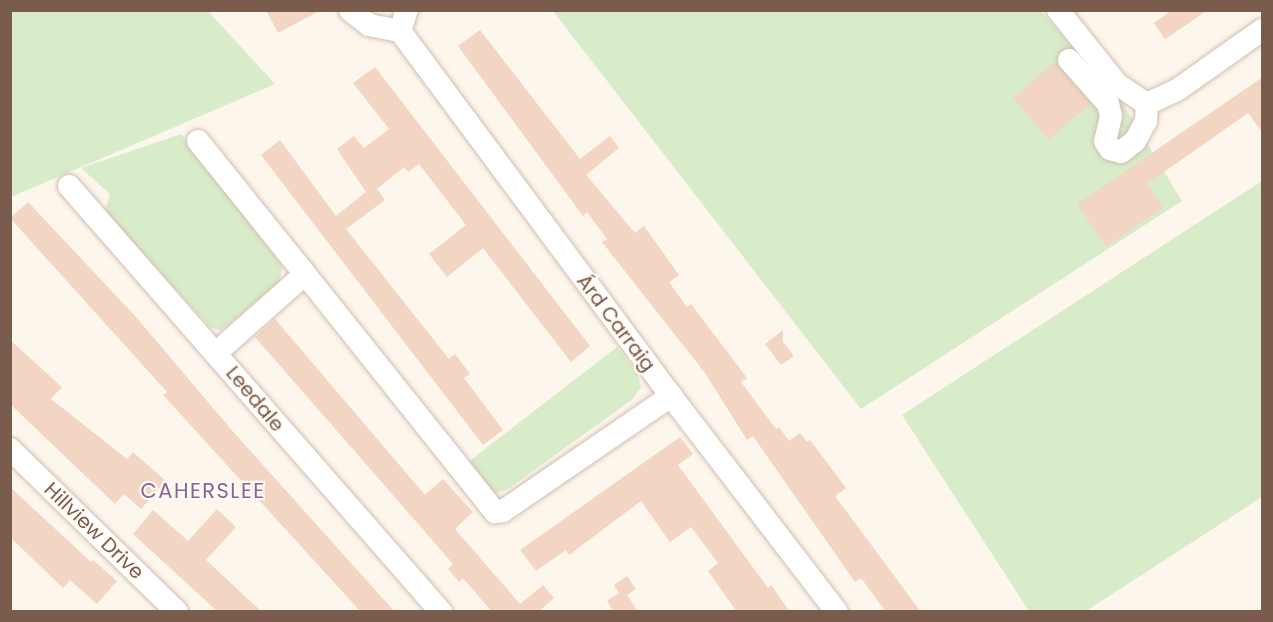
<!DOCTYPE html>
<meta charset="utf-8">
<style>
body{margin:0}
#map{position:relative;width:1273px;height:622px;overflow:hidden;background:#fdf6ec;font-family:Poppins,sans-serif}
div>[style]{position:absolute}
.green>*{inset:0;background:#d8ecc9}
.building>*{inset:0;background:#f3d5c3;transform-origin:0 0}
.roads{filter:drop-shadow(0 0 2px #d1beb0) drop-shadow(0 0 2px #d1beb0)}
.minor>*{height:22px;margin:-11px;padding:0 11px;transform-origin:11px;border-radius:11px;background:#fff}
span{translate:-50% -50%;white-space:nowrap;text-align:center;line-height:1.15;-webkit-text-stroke:4.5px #fffaf3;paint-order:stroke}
.street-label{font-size:20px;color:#7a5c4d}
.neighbourhood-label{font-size:21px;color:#846695;letter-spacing:1.5px}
.frame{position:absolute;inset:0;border:12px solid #7a5c4d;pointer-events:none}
</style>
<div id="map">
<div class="green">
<i style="clip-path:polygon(11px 10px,208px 11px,275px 84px,11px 197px)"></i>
<i style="clip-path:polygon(553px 11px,1041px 11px,1123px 104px,1182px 201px,861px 409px)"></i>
<i style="clip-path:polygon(181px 134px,282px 266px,280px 281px,222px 330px,211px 328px,105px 211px,110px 194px,81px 168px)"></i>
<i style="clip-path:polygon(1262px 181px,1262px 497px,1086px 611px,1029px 611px,902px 415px)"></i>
<i style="clip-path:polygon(617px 347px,637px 373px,641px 387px,633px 399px,508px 489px,494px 494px,467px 463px)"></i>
</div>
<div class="building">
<i style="clip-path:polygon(266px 10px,321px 10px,278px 33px)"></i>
<i style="clip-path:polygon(1172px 10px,1208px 10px,1165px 39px,1154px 23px)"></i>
<i style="clip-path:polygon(480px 30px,580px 159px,610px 136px,619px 148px,586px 175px,635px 233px,644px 226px,679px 275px,669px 282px,687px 307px,691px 304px,747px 378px,741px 382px,776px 429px,779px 427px,789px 441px,800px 433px,807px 442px,810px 440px,846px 488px,835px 496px,921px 612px,886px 612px,861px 578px,855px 582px,753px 436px,747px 440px,705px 373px,602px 242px,607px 239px,587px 212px,583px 216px,458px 46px)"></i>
<i style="left:1055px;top:62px;width:55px;height:55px;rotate:50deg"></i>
<i style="clip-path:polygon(375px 67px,590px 346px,571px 362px,483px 248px,447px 277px,429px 254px,466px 225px,419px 164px,408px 172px,404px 167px,377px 189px,385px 200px,346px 229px,449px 359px,455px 354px,470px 374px,464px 378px,503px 430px,483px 445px,261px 155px,280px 140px,336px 216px,366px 192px,337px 149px,354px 136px,364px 148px,389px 129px,353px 83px)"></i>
<i style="clip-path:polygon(1263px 77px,1263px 133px,1248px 113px,1147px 184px,1163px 208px,1106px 247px,1077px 204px)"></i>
<i style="clip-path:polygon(28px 202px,136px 317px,236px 435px,395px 612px,361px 612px,163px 395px,167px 392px,10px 218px)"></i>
<i style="clip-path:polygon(275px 319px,425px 495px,443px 479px,473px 512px,455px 529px,520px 604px,543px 585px,554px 598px,538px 612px,492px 612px,463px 578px,459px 582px,448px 569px,453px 564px,255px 337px)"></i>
<i style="clip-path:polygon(783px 330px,783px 342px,794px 356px,781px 365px,765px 344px)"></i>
<i style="clip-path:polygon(10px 340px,62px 387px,51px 399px,127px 459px,133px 452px,166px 481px,141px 509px,124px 494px,115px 504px,10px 404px)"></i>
<i style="clip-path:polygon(680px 437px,693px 454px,678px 465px,768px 588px,771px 585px,790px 612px,737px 612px,708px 571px,718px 563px,691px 527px,670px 542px,641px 501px,569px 555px,566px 550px,536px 571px,520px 550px)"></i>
<i style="clip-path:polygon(10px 487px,91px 562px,93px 560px,117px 581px,97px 604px,70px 580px,63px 588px,10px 537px)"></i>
<i style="clip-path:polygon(217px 509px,236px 527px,206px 560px,262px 612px,218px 612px,133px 534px,153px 510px,188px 541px)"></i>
<i style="clip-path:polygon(627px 576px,636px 589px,627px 595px,638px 612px,614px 612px,607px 601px,619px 593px,614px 585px)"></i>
</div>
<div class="roads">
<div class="minor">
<i style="left:350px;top:10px;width:24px;rotate:38deg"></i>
<i style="left:369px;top:25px;width:32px;rotate:11deg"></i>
<i style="left:1058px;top:10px;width:95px;rotate:51.4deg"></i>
<i style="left:1117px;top:84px;width:36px;rotate:34deg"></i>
<i style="left:400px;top:31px;width:455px;rotate:53.4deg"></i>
<i style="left:671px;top:396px;width:272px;rotate:52.5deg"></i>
<i style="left:400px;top:31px;width:22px;rotate:-72deg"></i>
<i style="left:1069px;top:60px;width:59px;rotate:48.4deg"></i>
<i style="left:1108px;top:104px;width:12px;rotate:76deg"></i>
<i style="left:1111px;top:116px;width:26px;rotate:103deg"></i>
<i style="left:1105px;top:141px;width:9px;rotate:58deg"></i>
<i style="left:1110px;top:149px;width:11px;rotate:15deg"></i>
<i style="left:1121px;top:152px;width:18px;rotate:-38deg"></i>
<i style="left:1135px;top:141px;width:23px;rotate:-61deg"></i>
<i style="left:1146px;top:121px;width:17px;rotate:-87deg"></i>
<i style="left:1147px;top:104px;width:33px;rotate:-25deg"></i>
<i style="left:1177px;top:90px;width:104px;rotate:-35.2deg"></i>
<i style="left:198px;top:141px;width:171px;rotate:51.2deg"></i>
<i style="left:305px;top:274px;width:119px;rotate:138.4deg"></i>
<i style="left:69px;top:186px;width:566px;rotate:48.87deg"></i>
<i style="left:305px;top:274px;width:305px;rotate:51.4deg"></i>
<i style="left:495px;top:512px;width:8px;rotate:-7deg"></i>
<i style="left:503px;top:511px;width:204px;rotate:-34.4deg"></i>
<i style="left:10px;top:449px;width:233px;rotate:44.3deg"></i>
</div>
</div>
<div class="street-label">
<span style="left:616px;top:323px;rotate:53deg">Árd Carraig</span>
<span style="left:255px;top:399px;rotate:50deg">Leedale</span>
<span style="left:94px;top:531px;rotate:44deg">Hillview Drive</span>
</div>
<div class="neighbourhood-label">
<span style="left:203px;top:491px">CAHERSLEE</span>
</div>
<div class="frame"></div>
</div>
